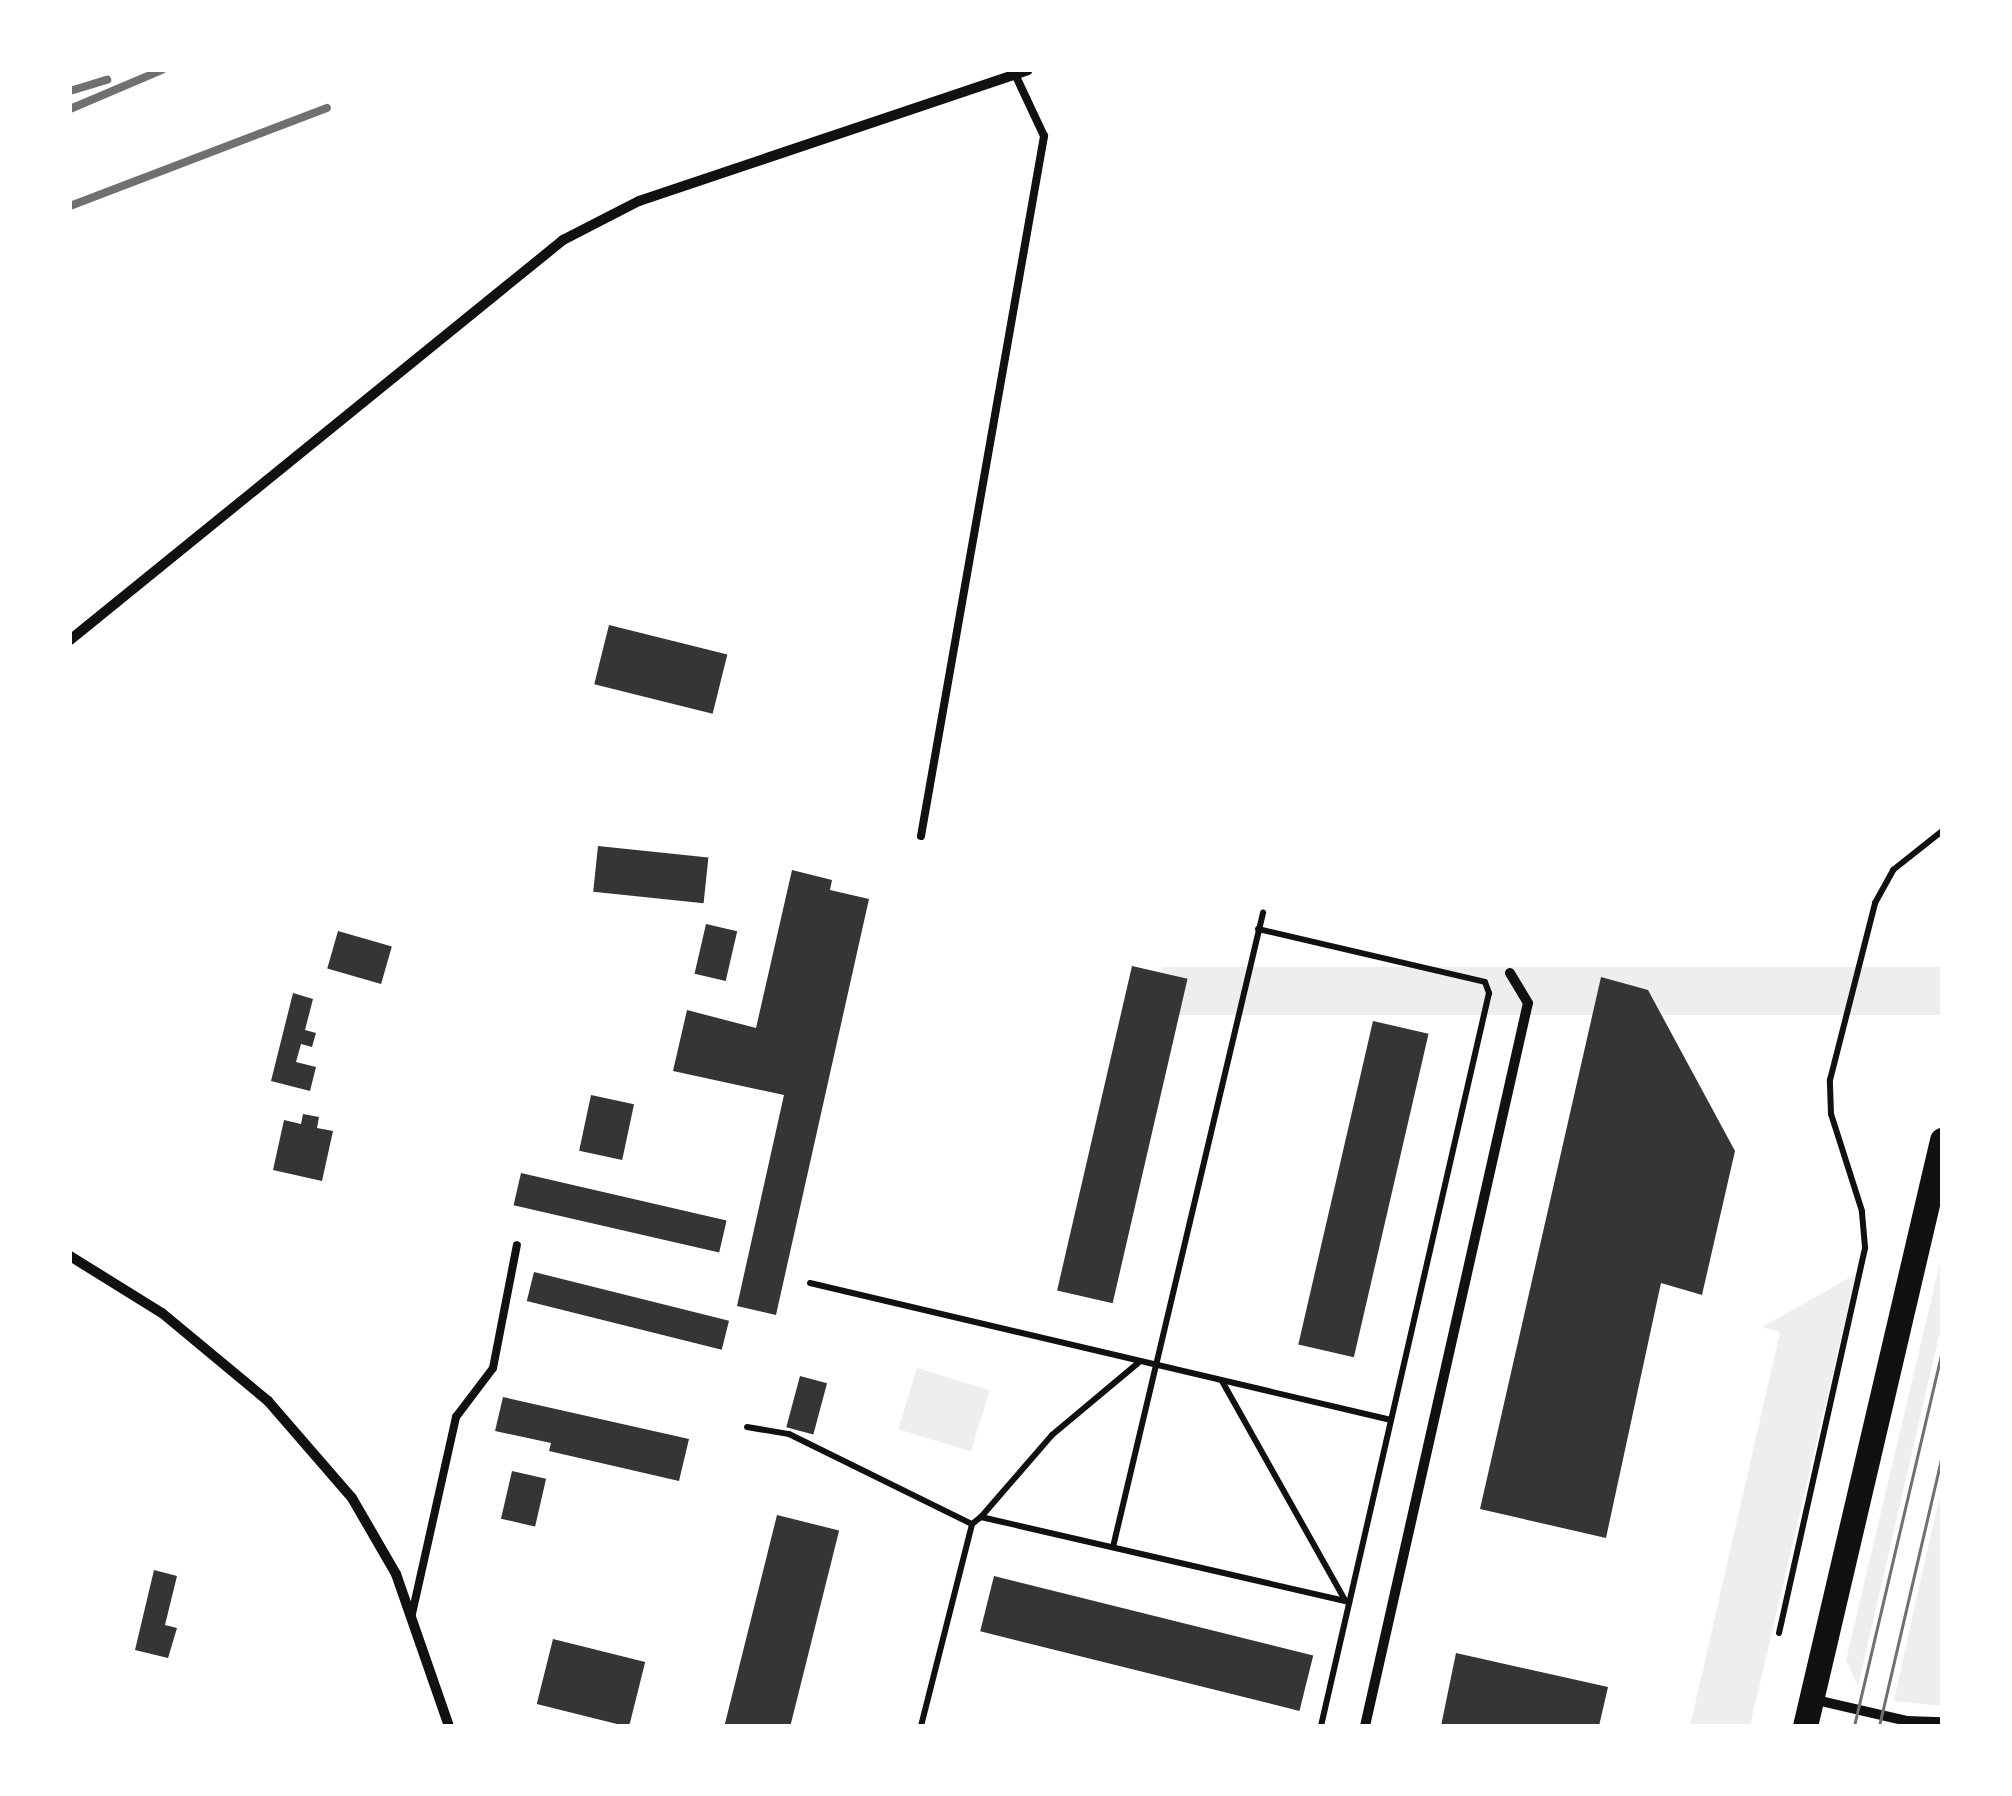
<!DOCTYPE html>
<style>
body{margin:0}
#map{position:relative;width:2012px;height:1796px;overflow:hidden;background:#fff;font-family:Karla,sans-serif}
div>[style]{position:absolute}
.green>*{inset:0;background:#eee;transform-origin:0 0}
.building>*{inset:0;background:#353535;transform-origin:0 0}
.path>*{height:6px;margin:-3px;padding:0 3px;transform-origin:3px;border-radius:3px;background:#111}
.service>*{height:8px;margin:-4px;padding:0 4px;transform-origin:4px;border-radius:4px;background:#111}
.minor>*{height:10px;margin:-5px;padding:0 5px;transform-origin:5px;border-radius:5px;background:#111}
.primary>*{height:25px;margin:-12.5px;padding:0 12.5px;transform-origin:12.5px;border-radius:12.5px;background:#111}
.tram>*{height:2.5px;margin:-1.25px;padding:0 1.25px;transform-origin:1.25px;border-radius:1.25px;background:#707070}
.rail>*{height:8px;margin:-4px;padding:0 4px;transform-origin:4px;border-radius:4px;background:#707070}
span{translate:-50% -50%;white-space:nowrap;text-align:center;line-height:1.15;-webkit-text-stroke:10px #fff;paint-order:stroke}
.frame{position:absolute;inset:0;border:72px solid #fff;pointer-events:none}
</style>
<div id="map">
<div class="green">
<i style="left:1942px;top:967px;width:48px;height:780px;rotate:90deg"></i>
<i style="clip-path:polygon(1942px 1254px,1942px 1323px,1858px 1686px,1846px 1660px)"></i>
<i style="clip-path:polygon(1856px 1274px,1750px 1726px,1690px 1726px,1780px 1332px,1762px 1327px)"></i>
<i style="left:917px;top:1368px;width:76px;height:64px;rotate:17deg"></i>
<i style="clip-path:polygon(1942px 1487px,1942px 1706px,1894px 1701px,1919px 1587px)"></i>
</div>
<div class="building">
<i style="left:609px;top:625px;width:122px;height:61px;rotate:14deg"></i>
<i style="left:598px;top:846px;width:111px;height:46px;rotate:6deg"></i>
<i style="clip-path:polygon(792px 870px,832px 880px,830px 890px,869px 899px,776px 1315px,737px 1306px,784px 1095px,673px 1071px,687px 1010px,756px 1028px)"></i>
<i style="left:706px;top:924px;width:32px;height:51px;rotate:13deg"></i>
<i style="left:338px;top:931px;width:56px;height:39px;rotate:16deg"></i>
<i style="left:1132px;top:966px;width:57px;height:333px;rotate:13deg"></i>
<i style="clip-path:polygon(1601px 977px,1648px 990px,1735px 1151px,1702px 1295px,1661px 1283px,1606px 1538px,1480px 1509px)"></i>
<i style="clip-path:polygon(293px 993px,313px 999px,305px 1030px,316px 1033px,312px 1047px,301px 1044px,296px 1062px,316px 1067px,310px 1091px,271px 1081px)"></i>
<i style="left:1373px;top:1021px;width:57px;height:332px;rotate:13deg"></i>
<i style="left:591px;top:1095px;width:44px;height:57px;rotate:12deg"></i>
<i style="clip-path:polygon(303px 1114px,319px 1117px,317px 1128px,333px 1131px,322px 1181px,273px 1170px,284px 1120px,301px 1124px)"></i>
<i style="left:521px;top:1173px;width:211px;height:33px;rotate:13deg"></i>
<i style="left:534px;top:1272px;width:201px;height:30px;rotate:14deg"></i>
<i style="left:800px;top:1376px;width:28px;height:53px;rotate:15deg"></i>
<i style="clip-path:polygon(503px 1397px,689px 1439px,679px 1481px,549px 1451px,551px 1443px,495px 1431px)"></i>
<i style="left:512px;top:1471px;width:35px;height:49px;rotate:13deg"></i>
<i style="left:777px;top:1515px;width:64px;height:216px;rotate:14deg"></i>
<i style="clip-path:polygon(154px 1570px,177px 1576px,165px 1625px,177px 1628px,168px 1658px,135px 1650px)"></i>
<i style="left:994px;top:1576px;width:329px;height:57px;rotate:14deg"></i>
<i style="left:553px;top:1639px;width:95px;height:67px;rotate:14deg"></i>
<i style="clip-path:polygon(1456px 1653px,1608px 1687px,1599px 1726px,1441px 1726px)"></i>
</div>
<div class="path">
<i style="left:1258px;top:929px;width:233px;rotate:13.1deg"></i>
<i style="left:1485px;top:982px;width:12px;rotate:70deg"></i>
<i style="left:1489px;top:993px;width:752px;rotate:102.91deg"></i>
<i style="left:810px;top:1283px;width:597px;rotate:13.27deg"></i>
<i style="left:1222px;top:1381px;width:251px;rotate:60.7deg"></i>
<i style="left:747px;top:1427px;width:43px;rotate:9.5deg"></i>
<i style="left:789px;top:1434px;width:204px;rotate:26.2deg"></i>
<i style="left:981px;top:1517px;width:108px;rotate:-49.1deg"></i>
<i style="left:1052px;top:1435px;width:112px;rotate:-39.9deg"></i>
<i style="left:972px;top:1524px;width:11px;rotate:-38deg"></i>
<i style="left:981px;top:1517px;width:378px;rotate:13deg"></i>
<i style="left:1113px;top:1547px;width:652px;rotate:-76.69deg"></i>
<i style="left:1779px;top:1633px;width:395px;rotate:-77.4deg"></i>
<i style="left:1865px;top:1247px;width:36px;rotate:-95deg"></i>
<i style="left:1862px;top:1211px;width:102px;rotate:-107.7deg"></i>
<i style="left:1831px;top:1114px;width:34px;rotate:-92deg"></i>
<i style="left:1830px;top:1080px;width:183px;rotate:-75.7deg"></i>
<i style="left:1875px;top:903px;width:38px;rotate:-61deg"></i>
<i style="left:1893px;top:870px;width:63px;rotate:-38.5deg"></i>
<i style="left:921px;top:1726px;width:208px;rotate:-75.8deg"></i>
</div>
<div class="service">
<i style="left:921px;top:836px;width:711px;rotate:-80.03deg"></i>
<i style="left:1044px;top:136px;width:68px;rotate:-115.1deg"></i>
<i style="left:412px;top:1614px;width:202px;rotate:-77.4deg"></i>
<i style="left:456px;top:1417px;width:61px;rotate:-52.9deg"></i>
<i style="left:493px;top:1368px;width:125px;rotate:-79deg"></i>
</div>
<div class="minor">
<i style="left:70px;top:640px;width:635px;rotate:-39.05deg"></i>
<i style="left:563px;top:240px;width:85px;rotate:-27.2deg"></i>
<i style="left:639px;top:201px;width:410px;rotate:-18.6deg"></i>
<i style="left:70px;top:1256px;width:108px;rotate:31.8deg"></i>
<i style="left:162px;top:1313px;width:138px;rotate:39.7deg"></i>
<i style="left:268px;top:1401px;width:128px;rotate:49.1deg"></i>
<i style="left:352px;top:1498px;width:88px;rotate:59.9deg"></i>
<i style="left:396px;top:1574px;width:161px;rotate:70.8deg"></i>
<i style="left:1812px;top:1699px;width:98px;rotate:13deg"></i>
<i style="left:1907px;top:1721px;width:35px;rotate:2deg"></i>
<i style="left:1365px;top:1726px;width:741px;rotate:-77.3deg"></i>
<i style="left:1528px;top:1003px;width:35px;rotate:-121deg"></i>
</div>
<div class="primary">
<i style="left:1805px;top:1726px;width:602px;rotate:-76.84deg"></i>
</div>
<div class="tram">
<i style="left:1854px;top:1726px;width:385px;rotate:-76.8deg"></i>
<i style="left:1879px;top:1726px;width:277px;rotate:-76.9deg"></i>
</div>
<div class="rail">
<i style="left:70px;top:91px;width:39px;rotate:-17deg"></i>
<i style="left:70px;top:109px;width:100px;rotate:-23deg"></i>
<i style="left:70px;top:206px;width:275px;rotate:-20.9deg"></i>
</div>
<div class="frame"></div>
</div>
